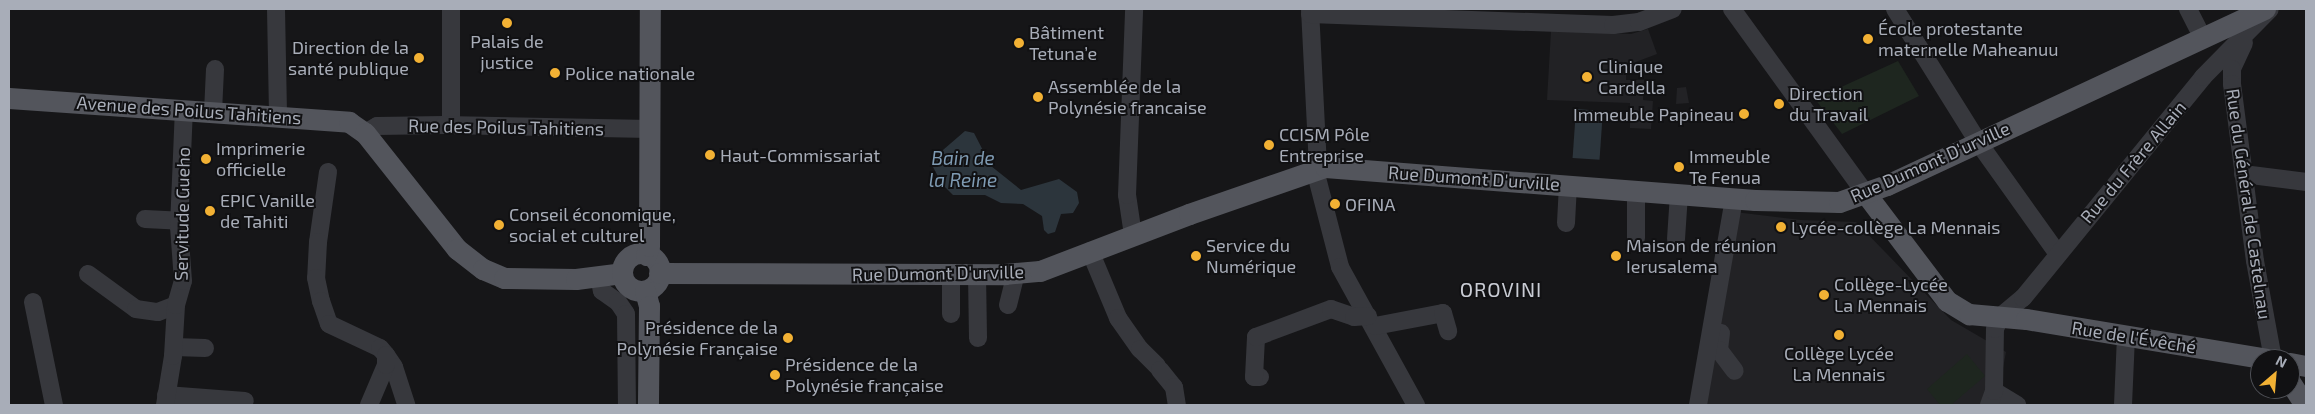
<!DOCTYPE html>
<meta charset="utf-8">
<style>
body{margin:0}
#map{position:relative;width:2315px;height:414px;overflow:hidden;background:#161618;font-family:"Exo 2",sans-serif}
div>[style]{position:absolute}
.built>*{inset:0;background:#222225}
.green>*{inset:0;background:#1e261f}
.water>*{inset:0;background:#2c353c;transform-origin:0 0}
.minor>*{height:18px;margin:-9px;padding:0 9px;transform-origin:9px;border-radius:9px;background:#37383d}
.major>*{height:21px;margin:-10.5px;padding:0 10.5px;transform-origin:10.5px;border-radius:10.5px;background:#53555c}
.major>.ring{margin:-10.5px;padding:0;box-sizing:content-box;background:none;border:21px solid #53555c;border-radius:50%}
.dots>*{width:14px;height:14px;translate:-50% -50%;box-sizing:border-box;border:2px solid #111113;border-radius:50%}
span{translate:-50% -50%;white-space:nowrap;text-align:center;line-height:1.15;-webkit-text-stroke:4px #111113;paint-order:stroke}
.poi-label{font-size:18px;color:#a8adb8}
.left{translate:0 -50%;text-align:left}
.right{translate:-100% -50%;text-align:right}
.street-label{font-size:18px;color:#a8adb8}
.water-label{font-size:19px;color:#7f9bb3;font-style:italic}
.quarter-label{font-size:20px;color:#c9ccd4;letter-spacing:1px}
.frame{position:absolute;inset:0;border:10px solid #a8adb8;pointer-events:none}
.north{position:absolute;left:2250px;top:349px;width:50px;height:50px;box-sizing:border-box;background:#111113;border:1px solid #4d4f55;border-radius:50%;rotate:27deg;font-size:14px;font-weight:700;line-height:20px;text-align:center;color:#a8adb8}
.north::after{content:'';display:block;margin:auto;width:18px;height:22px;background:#f2b134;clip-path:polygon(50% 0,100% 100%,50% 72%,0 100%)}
</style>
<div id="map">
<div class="built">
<i style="clip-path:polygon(1648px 29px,1657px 54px,1633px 63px,1633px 68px,1623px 69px,1621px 61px,1620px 72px,1626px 74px,1626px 80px,1644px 80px,1643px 100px,1653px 101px,1651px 129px,1630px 128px,1630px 103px,1547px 100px,1551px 31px,1631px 34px)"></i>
<i style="clip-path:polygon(1686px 87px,1689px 103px,1676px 104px,1677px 88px)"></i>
<i style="clip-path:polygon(1735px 212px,1801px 220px,1856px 222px,1951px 320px,2006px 352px,1999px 390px,2021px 405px,1706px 405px)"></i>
</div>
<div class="green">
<i style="clip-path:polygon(1898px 61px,1919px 96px,1842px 134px,1815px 99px)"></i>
<i style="clip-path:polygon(1967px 354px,1985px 376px,1951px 405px,1940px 405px,1927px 389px)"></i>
</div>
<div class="water">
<i style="left:1576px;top:109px;width:27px;height:49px;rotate:4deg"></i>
<i style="clip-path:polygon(965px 131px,974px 133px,991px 166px,1021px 190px,1059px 179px,1077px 192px,1079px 203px,1073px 213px,1061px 214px,1055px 232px,1048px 234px,1044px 230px,1042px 216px,1023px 204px,1001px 203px,985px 195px,953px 195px,942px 184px,933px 167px,936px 156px)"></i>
</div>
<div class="minor">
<i style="left:276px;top:9px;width:107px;rotate:88.9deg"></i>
<i style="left:451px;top:9px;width:116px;rotate:90deg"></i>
<i style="left:1310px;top:9px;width:160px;rotate:87.1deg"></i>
<i style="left:1732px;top:9px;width:228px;rotate:54.1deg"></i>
<i style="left:1895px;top:9px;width:157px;rotate:58deg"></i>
<i style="left:1978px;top:142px;width:138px;rotate:54.5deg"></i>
<i style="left:2188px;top:9px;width:33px;rotate:63deg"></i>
<i style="left:1310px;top:14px;width:303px;rotate:2.1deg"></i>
<i style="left:1613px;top:25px;width:26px;rotate:-7deg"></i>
<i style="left:1639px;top:22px;width:36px;rotate:-21deg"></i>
<i style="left:2244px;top:43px;width:29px;rotate:115deg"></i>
<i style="left:2232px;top:69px;width:15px;rotate:90deg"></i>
<i style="left:2232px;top:84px;width:178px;rotate:82.6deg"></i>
<i style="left:2255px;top:261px;width:100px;rotate:79.6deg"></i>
<i style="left:213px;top:112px;width:43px;rotate:-87.3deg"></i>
<i style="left:365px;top:133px;width:14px;rotate:-30deg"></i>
<i style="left:377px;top:126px;width:67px;rotate:-0.9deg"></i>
<i style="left:444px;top:125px;width:206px;rotate:1.1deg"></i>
<i style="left:1315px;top:170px;width:100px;rotate:75.5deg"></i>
<i style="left:1340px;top:267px;width:158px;rotate:61.2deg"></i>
<i style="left:328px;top:172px;width:71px;rotate:98.1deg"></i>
<i style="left:318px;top:242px;width:36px;rotate:93deg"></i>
<i style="left:316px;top:278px;width:24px;rotate:78deg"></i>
<i style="left:321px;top:301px;width:24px;rotate:71deg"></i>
<i style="left:329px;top:324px;width:56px;rotate:25.2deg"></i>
<i style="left:380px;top:348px;width:9px;rotate:49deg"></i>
<i style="left:386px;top:355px;width:14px;rotate:56deg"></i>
<i style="left:394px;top:367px;width:40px;rotate:72deg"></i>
<i style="left:2243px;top:174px;width:64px;rotate:7.2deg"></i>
<i style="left:1636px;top:191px;width:47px;rotate:90deg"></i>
<i style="left:145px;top:219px;width:35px;rotate:3deg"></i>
<i style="left:1566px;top:223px;width:38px;rotate:-87deg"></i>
<i style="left:1133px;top:235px;width:40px;rotate:-98.5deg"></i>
<i style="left:1127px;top:195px;width:186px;rotate:-87.8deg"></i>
<i style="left:1676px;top:239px;width:45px;rotate:-86.2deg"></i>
<i style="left:1090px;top:251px;width:73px;rotate:67.3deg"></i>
<i style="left:1118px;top:318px;width:38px;rotate:55deg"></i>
<i style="left:1140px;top:349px;width:24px;rotate:45deg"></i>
<i style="left:88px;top:274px;width:59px;rotate:36.1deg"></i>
<i style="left:136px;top:309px;width:22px;rotate:8deg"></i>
<i style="left:158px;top:312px;width:19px;rotate:-21deg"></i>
<i style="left:951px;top:274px;width:40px;rotate:90deg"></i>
<i style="left:977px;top:274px;width:64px;rotate:89.1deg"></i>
<i style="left:599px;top:276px;width:15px;rotate:79deg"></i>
<i style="left:602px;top:291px;width:19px;rotate:35deg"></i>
<i style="left:618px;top:302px;width:14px;rotate:56deg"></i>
<i style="left:626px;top:314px;width:91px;rotate:89.4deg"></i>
<i style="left:33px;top:302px;width:105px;rotate:78.5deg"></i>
<i style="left:1008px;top:305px;width:33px;rotate:-76deg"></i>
<i style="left:1375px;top:326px;width:69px;rotate:-10.8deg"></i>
<i style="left:1443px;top:313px;width:19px;rotate:74deg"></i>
<i style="left:1721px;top:333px;width:17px;rotate:97deg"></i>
<i style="left:1719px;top:350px;width:26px;rotate:53deg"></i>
<i style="left:174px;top:347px;width:31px;rotate:2deg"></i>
<i style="left:1160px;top:370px;width:22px;rotate:51deg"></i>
<i style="left:1174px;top:387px;width:18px;rotate:81deg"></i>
<i style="left:1260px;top:377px;width:6px;rotate:180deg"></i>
<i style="left:1254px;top:377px;width:40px;rotate:-87.1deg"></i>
<i style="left:1256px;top:337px;width:80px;rotate:-20.5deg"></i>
<i style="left:1331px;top:309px;width:24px;rotate:19deg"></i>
<i style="left:1354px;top:317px;width:14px;rotate:-4deg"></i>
<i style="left:1994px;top:391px;width:27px;rotate:31deg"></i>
<i style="left:166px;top:395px;width:79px;rotate:4.3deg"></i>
<i style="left:165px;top:405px;width:50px;rotate:-80.7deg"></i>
<i style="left:173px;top:356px;width:51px;rotate:-86.6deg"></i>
<i style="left:176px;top:305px;width:25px;rotate:-74deg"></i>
<i style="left:183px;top:281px;width:54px;rotate:-94.2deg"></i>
<i style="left:179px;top:227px;width:117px;rotate:-87.6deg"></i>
<i style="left:369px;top:405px;width:43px;rotate:-67deg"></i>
<i style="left:386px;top:365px;width:10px;rotate:-90deg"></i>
<i style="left:1698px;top:405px;width:209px;rotate:-80.1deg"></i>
<i style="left:1989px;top:405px;width:15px;rotate:-70deg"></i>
<i style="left:1994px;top:391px;width:62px;rotate:-89.1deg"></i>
<i style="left:1995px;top:329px;width:13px;rotate:-67deg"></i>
<i style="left:2000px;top:317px;width:30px;rotate:-40deg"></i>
<i style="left:2023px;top:298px;width:285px;rotate:-50.8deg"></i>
<i style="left:2203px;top:77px;width:95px;rotate:-45.4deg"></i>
<i style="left:2123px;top:405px;width:70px;rotate:-87.5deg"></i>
</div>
<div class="major">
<i style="left:9px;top:98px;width:341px;rotate:4deg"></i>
<i style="left:349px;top:122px;width:19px;rotate:35deg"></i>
<i style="left:365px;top:133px;width:148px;rotate:51.6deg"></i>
<i style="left:457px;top:249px;width:33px;rotate:38deg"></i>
<i style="left:483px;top:269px;width:23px;rotate:23deg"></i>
<i style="left:504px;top:278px;width:72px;rotate:0.8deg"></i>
<i style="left:576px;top:279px;width:46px;rotate:-7.4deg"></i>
<i style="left:1866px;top:194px;width:134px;rotate:52.9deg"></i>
<i style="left:1947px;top:301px;width:26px;rotate:31deg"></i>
<i style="left:1969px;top:314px;width:57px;rotate:5deg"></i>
<i style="left:2026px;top:319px;width:244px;rotate:9.4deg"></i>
<i class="ring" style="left:622px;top:253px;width:17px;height:17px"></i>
<i style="left:646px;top:255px;width:9px;rotate:-72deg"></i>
<i style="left:649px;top:246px;width:237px;rotate:-89.8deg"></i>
<i style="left:659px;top:273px;width:345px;rotate:0.2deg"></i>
<i style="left:1004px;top:274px;width:36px;rotate:-5deg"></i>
<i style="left:1040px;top:271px;width:160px;rotate:-20.9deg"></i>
<i style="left:1189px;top:214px;width:144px;rotate:-19.1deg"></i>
<i style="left:1325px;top:167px;width:431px;rotate:4.4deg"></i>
<i style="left:1755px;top:200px;width:84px;rotate:1.4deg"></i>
<i style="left:1839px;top:202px;width:51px;rotate:-19.5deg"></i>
<i style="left:1887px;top:185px;width:417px;rotate:-25deg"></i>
<i style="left:645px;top:291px;width:16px;rotate:75deg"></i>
<i style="left:649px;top:306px;width:99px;rotate:90.6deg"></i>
<i style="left:2290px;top:363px;width:16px;rotate:11deg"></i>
<i style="left:2290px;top:382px;width:27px;rotate:57deg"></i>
</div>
<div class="dots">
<i style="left:507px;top:23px;background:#f2b134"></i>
<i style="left:1868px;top:39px;background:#f2b134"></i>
<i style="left:1019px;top:43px;background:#f2b134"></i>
<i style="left:419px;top:58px;background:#f2b134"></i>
<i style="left:555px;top:73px;background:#f2b134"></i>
<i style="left:1587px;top:77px;background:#f2b134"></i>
<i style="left:1038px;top:97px;background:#f2b134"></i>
<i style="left:1779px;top:104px;background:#f2b134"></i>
<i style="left:1744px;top:114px;background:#f2b134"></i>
<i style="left:1269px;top:145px;background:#f2b134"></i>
<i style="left:710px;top:155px;background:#f2b134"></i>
<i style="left:206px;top:159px;background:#f2b134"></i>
<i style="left:1679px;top:167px;background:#f2b134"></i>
<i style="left:1335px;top:204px;background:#f2b134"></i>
<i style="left:210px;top:211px;background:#f2b134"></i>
<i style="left:499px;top:225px;background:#f2b134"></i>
<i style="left:1781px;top:227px;background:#f2b134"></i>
<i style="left:1196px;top:256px;background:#f2b134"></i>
<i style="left:1616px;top:256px;background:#f2b134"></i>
<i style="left:1824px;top:295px;background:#f2b134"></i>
<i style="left:1839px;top:335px;background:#f2b134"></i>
<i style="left:788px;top:338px;background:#f2b134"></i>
<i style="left:775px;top:375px;background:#f2b134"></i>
</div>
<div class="poi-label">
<span class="left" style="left:1878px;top:39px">École protestante<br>maternelle Maheanuu</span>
<span class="left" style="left:1029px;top:43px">Bâtiment<br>Tetuna’e</span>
<span style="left:507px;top:52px">Palais de<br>justice</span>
<span class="right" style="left:409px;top:58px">Direction de la<br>santé publique</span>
<span class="left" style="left:1598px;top:77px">Clinique<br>Cardella</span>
<span class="left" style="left:565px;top:73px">Police nationale</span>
<span class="left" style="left:1048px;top:97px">Assemblée de la<br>Polynésie francaise</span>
<span class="left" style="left:1789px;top:104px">Direction<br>du Travail</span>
<span class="right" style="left:1734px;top:114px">Immeuble Papineau</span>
<span class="left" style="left:1279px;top:145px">CCISM Pôle<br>Entreprise</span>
<span class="left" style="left:216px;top:159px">Imprimerie<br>officielle</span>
<span class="left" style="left:720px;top:155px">Haut-Commissariat</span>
<span class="left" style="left:1689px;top:167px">Immeuble<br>Te Fenua</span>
<span class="left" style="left:220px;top:211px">EPIC Vanille<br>de Tahiti</span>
<span class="left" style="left:1345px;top:204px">OFINA</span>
<span class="left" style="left:509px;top:225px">Conseil économique,<br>social et culturel</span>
<span class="left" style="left:1791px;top:227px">Lycée-collège La Mennais</span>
<span class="left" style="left:1206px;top:256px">Service du<br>Numérique</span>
<span class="left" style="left:1626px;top:256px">Maison de réunion<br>Ierusalema</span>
<span class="left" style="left:1834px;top:295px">Collège-Lycée<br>La Mennais</span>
<span class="right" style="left:778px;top:338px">Présidence de la<br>Polynésie Française</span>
<span style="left:1839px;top:364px">Collège Lycée<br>La Mennais</span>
<span class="left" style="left:785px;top:375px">Présidence de la<br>Polynésie française</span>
</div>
<div class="street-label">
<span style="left:189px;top:110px;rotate:4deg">Avenue des Poilus Tahitiens</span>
<span style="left:506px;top:127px;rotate:1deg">Rue des Poilus Tahitiens</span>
<span style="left:1930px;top:162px;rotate:-24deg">Rue Dumont D'urville</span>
<span style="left:2133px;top:162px;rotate:-50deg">Rue du Frère Allain</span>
<span style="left:1474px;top:178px;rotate:4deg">Rue Dumont D'urville</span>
<span style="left:2249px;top:204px;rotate:82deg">Rue du Général de Castelnau</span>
<span style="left:182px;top:214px;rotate:-89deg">Servitude Gueho</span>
<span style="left:938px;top:273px;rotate:-1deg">Rue Dumont D'urville</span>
<span style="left:2134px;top:337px;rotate:9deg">Rue de l'Évêché</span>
</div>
<div class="water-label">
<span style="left:963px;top:169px">Bain de<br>la Reine</span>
</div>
<div class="quarter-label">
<span style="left:1501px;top:289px">OROVINI</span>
</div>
<div class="frame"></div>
<div class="north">N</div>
</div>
